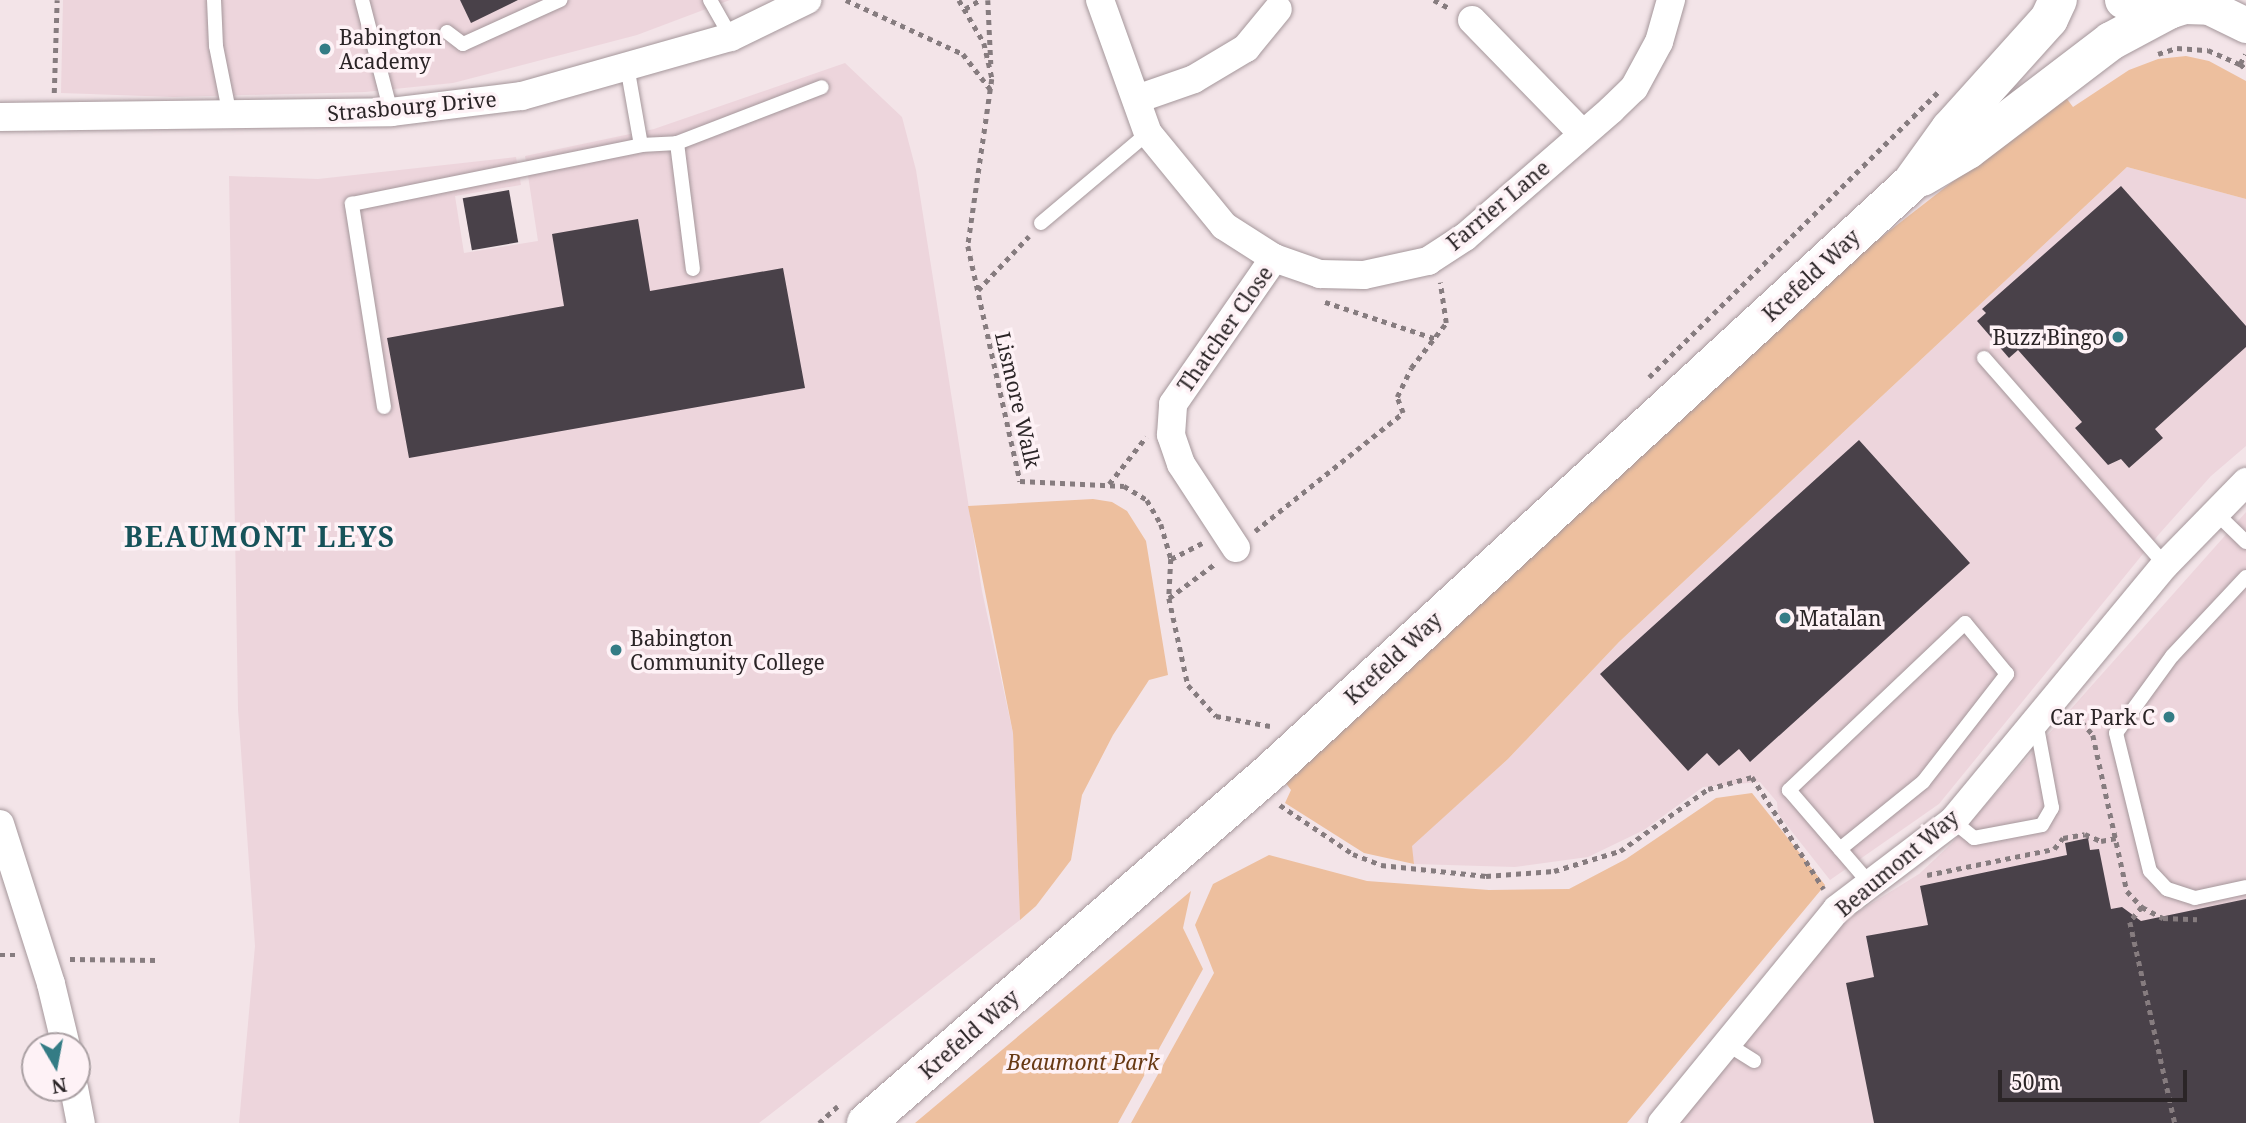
<!DOCTYPE html>
<style>
body{margin:0}
#map{position:relative;width:2246px;height:1123px;overflow:hidden;background:#f3e4e8;font-family:"Noto Serif",serif}
div>[style]{position:absolute}
.built>*{inset:0;background:#edd5dc}
.green>*{inset:0;background:#edbf9e}
.building>*{inset:0;background:#494149;transform-origin:0 0}
.path>*{height:4.5px;margin-top:-2.25px;transform-origin:0;background:repeating-linear-gradient(90deg,#867c7f 0 5px,transparent 0 10px)}
.roads{filter:drop-shadow(0 0 2px #a5979b) drop-shadow(0 0 2px #a5979b)}
.service>*{height:14px;margin:-7px;padding:0 7px;transform-origin:7px;border-radius:7px;background:#fff}
.minor>*{height:28px;margin:-14px;padding:0 14px;transform-origin:14px;border-radius:14px;background:#fff}
.tertiary>*{height:35px;margin:-17.5px;padding:0 17.5px;transform-origin:17.5px;border-radius:17.5px;background:#fff}
.trunk>*{height:38px;margin:-19px;padding:0 19px;transform-origin:19px;border-radius:19px;background:#fff}
.dots>*{width:19px;height:19px;translate:-50% -50%;box-sizing:border-box;border:4px solid #fef2f6;border-radius:50%}
span{translate:-50% -50%;white-space:nowrap;text-align:center;line-height:1.15;-webkit-text-stroke:7px #fef2f6;paint-order:stroke}
.poi-label{font-size:21px;color:#2b2527}
.left{translate:0 -50%;text-align:left}
.right{translate:-100% -50%;text-align:right}
.street-label{font-size:21px;color:#2b2527}
.park-label{font-size:21px;color:#673913;font-style:italic}
.district-label{font-size:28px;color:#165259;font-weight:700;letter-spacing:2px}
.north{position:absolute;left:21px;top:1032px;width:70px;height:70px;box-sizing:border-box;background:#fef2f6;border:2px solid #aaa0a3;border-radius:50%;rotate:170deg;font-size:19px;font-weight:700;line-height:28px;text-align:center;color:#2b2527}
.north::after{content:'';display:block;margin:auto;width:24px;height:32px;background:#347c85;clip-path:polygon(50% 0,100% 100%,50% 72%,0 100%)}
.scale{position:absolute;left:1998px;top:1070px;width:189px;height:32px;box-sizing:border-box;border:4px solid #2b2527;border-top:0;padding-left:9px;font-size:21px;line-height:24px;white-space:nowrap;color:#2b2527;-webkit-text-stroke:5px #fef2f6;paint-order:stroke}
</style>
<div id="map">
<div class="built">
<i style="clip-path:polygon(63px 0,730px 0,637px 35px,453px 83px,365px 92px,174px 97px,61px 93px)"></i>
<i style="clip-path:polygon(845px 63px,902px 117px,916px 170px,982px 591px,1013px 733px,1020px 920px,759px 1123px,239px 1123px,255px 946px,238px 709px,229px 176px,318px 179px,516px 157px,521px 185px,455px 196px,464px 253px,538px 241px,525px 156px,654px 129px)"></i>
<i style="clip-path:polygon(2127px 167px,2246px 199px,2246px 446px,2211px 476px,2160px 533px,1939px 804px,1830px 880px,1778px 814px,1777px 802px,1760px 782px,1703px 787px,1644px 830px,1588px 857px,1515px 867px,1414px 864px,1411px 846px,1508px 759px,1619px 642px)"></i>
<i style="clip-path:polygon(2246px 512px,2246px 1123px,1677px 1123px,1840px 923px,1919px 874px,1951px 844px)"></i>
</div>
<div class="green">
<i style="clip-path:polygon(2186px 56px,2209px 61px,2246px 81px,2246px 199px,2127px 167px,1619px 642px,1508px 759px,1412px 846px,1414px 864px,1364px 853px,1285px 803px,1291px 790px,1282px 778px,1843px 267px,2064px 95px,2073px 107px,2129px 70px,2158px 59px)"></i>
<i style="clip-path:polygon(1093px 499px,1112px 502px,1127px 511px,1146px 541px,1168px 675px,1149px 680px,1113px 735px,1082px 795px,1071px 860px,1036px 906px,1020px 920px,1013px 733px,968px 506px)"></i>
<i style="clip-path:polygon(1752px 793px,1825px 885px,1627px 1123px,1131px 1123px,1214px 973px,1195px 925px,1213px 884px,1269px 855px,1367px 881px,1489px 890px,1569px 889px,1626px 859px,1716px 798px)"></i>
<i style="clip-path:polygon(1191px 891px,1183px 928px,1203px 969px,1118px 1123px,915px 1123px)"></i>
</div>
<div class="building">
<i style="clip-path:polygon(460px 0,518px 0,471px 23px)"></i>
<i style="clip-path:polygon(2121px 186px,2246px 326px,2246px 347px,2155px 429px,2163px 438px,2129px 468px,2121px 459px,2108px 465px,2075px 428px,2082px 422px,2018px 350px,2009px 358px,1977px 321px,1986px 313px,1982px 309px)"></i>
<i style="left:509px;top:190px;width:53px;height:47px;rotate:80deg"></i>
<i style="clip-path:polygon(638px 219px,650px 291px,783px 268px,805px 388px,409px 458px,387px 338px,564px 306px,552px 234px)"></i>
<i style="clip-path:polygon(1859px 440px,1970px 563px,1750px 762px,1739px 749px,1719px 766px,1707px 753px,1688px 771px,1600px 674px)"></i>
<i style="clip-path:polygon(2088px 838px,2090px 850px,2099px 849px,2111px 909px,2122px 907px,2141px 921px,2246px 899px,2246px 1123px,1874px 1123px,1846px 983px,1874px 977px,1866px 936px,1928px 925px,1920px 886px,2067px 855px,2065px 843px)"></i>
</div>
<div class="path">
<i style="left:846px;top:0;width:129px;rotate:24.8deg"></i>
<i style="left:963px;top:54px;width:46px;rotate:52.1deg"></i>
<i style="left:959px;top:0;width:50px;rotate:59.8deg"></i>
<i style="left:984px;top:43px;width:37px;rotate:77deg"></i>
<i style="left:992px;top:79px;width:169px;rotate:98.2deg"></i>
<i style="left:968px;top:246px;width:241px;rotate:77.5deg"></i>
<i style="left:1020px;top:481px;width:104px;rotate:2.8deg"></i>
<i style="left:1124px;top:486px;width:27px;rotate:31deg"></i>
<i style="left:1147px;top:500px;width:28px;rotate:60deg"></i>
<i style="left:1161px;top:524px;width:36px;rotate:74deg"></i>
<i style="left:1171px;top:559px;width:39px;rotate:93deg"></i>
<i style="left:1169px;top:598px;width:89px;rotate:77.7deg"></i>
<i style="left:1188px;top:685px;width:42px;rotate:47.9deg"></i>
<i style="left:1216px;top:716px;width:55px;rotate:10.5deg"></i>
<i style="left:988px;top:0;width:64px;rotate:87.3deg"></i>
<i style="left:1434px;top:0;width:17px;rotate:28deg"></i>
<i style="left:965px;top:9px;width:17px;rotate:-31deg"></i>
<i style="left:2158px;top:54px;width:20px;rotate:-18deg"></i>
<i style="left:2177px;top:48px;width:31px;rotate:4deg"></i>
<i style="left:2208px;top:50px;width:35px;rotate:24deg"></i>
<i style="left:2240px;top:64px;width:11px;rotate:-63deg"></i>
<i style="left:2240px;top:64px;width:8px;rotate:40deg"></i>
<i style="left:54px;top:93px;width:93px;rotate:-88.2deg"></i>
<i style="left:978px;top:290px;width:74px;rotate:-46.6deg"></i>
<i style="left:1325px;top:302px;width:118px;rotate:18.3deg"></i>
<i style="left:1649px;top:377px;width:407px;rotate:-44.6deg"></i>
<i style="left:1109px;top:484px;width:60px;rotate:-51.8deg"></i>
<i style="left:1255px;top:531px;width:189px;rotate:-38.6deg"></i>
<i style="left:1403px;top:413px;width:17px;rotate:-111deg"></i>
<i style="left:1397px;top:397px;width:32px;rotate:-64deg"></i>
<i style="left:1411px;top:368px;width:57px;rotate:-52.1deg"></i>
<i style="left:1446px;top:323px;width:41px;rotate:-98.3deg"></i>
<i style="left:1171px;top:559px;width:35px;rotate:-27deg"></i>
<i style="left:1169px;top:598px;width:59px;rotate:-36.7deg"></i>
<i style="left:2075px;top:714px;width:28px;rotate:49deg"></i>
<i style="left:2093px;top:735px;width:160px;rotate:77.7deg"></i>
<i style="left:2127px;top:891px;width:22px;rotate:47deg"></i>
<i style="left:2142px;top:907px;width:24px;rotate:28deg"></i>
<i style="left:2163px;top:918px;width:34px;rotate:2deg"></i>
<i style="left:1280px;top:805px;width:88px;rotate:33.9deg"></i>
<i style="left:1353px;top:854px;width:30px;rotate:21deg"></i>
<i style="left:1381px;top:865px;width:106px;rotate:6deg"></i>
<i style="left:1486px;top:876px;width:68px;rotate:-4.2deg"></i>
<i style="left:1554px;top:871px;width:69px;rotate:-16.9deg"></i>
<i style="left:1620px;top:851px;width:108px;rotate:-35.2deg"></i>
<i style="left:1708px;top:789px;width:46px;rotate:-15.3deg"></i>
<i style="left:1752px;top:777px;width:133px;rotate:57.3deg"></i>
<i style="left:1927px;top:875px;width:130px;rotate:-11.6deg"></i>
<i style="left:2054px;top:849px;width:14px;rotate:-51deg"></i>
<i style="left:2063px;top:838px;width:22px;rotate:-10deg"></i>
<i style="left:2085px;top:834px;width:17px;rotate:24deg"></i>
<i style="left:2101px;top:841px;width:15px;rotate:-11deg"></i>
<i style="left:2142px;top:907px;width:19px;rotate:129deg"></i>
<i style="left:2130px;top:922px;width:206px;rotate:77.4deg"></i>
<i style="left:0;top:955px;width:16px"></i>
<i style="left:70px;top:959px;width:87px;rotate:0.7deg"></i>
<i style="left:819px;top:1123px;width:25px;rotate:-42deg"></i>
</div>
<div class="roads">
<div class="service">
<i style="left:214px;top:0;width:46px;rotate:87.5deg"></i>
<i style="left:216px;top:46px;width:71px;rotate:78.7deg"></i>
<i style="left:362px;top:0;width:116px;rotate:75.5deg"></i>
<i style="left:710px;top:0;width:43px;rotate:60.4deg"></i>
<i style="left:447px;top:32px;width:20px;rotate:37deg"></i>
<i style="left:463px;top:44px;width:107px;rotate:-24.4deg"></i>
<i style="left:627px;top:66px;width:80px;rotate:80deg"></i>
<i style="left:641px;top:145px;width:36px;rotate:-3deg"></i>
<i style="left:677px;top:143px;width:127px;rotate:82.8deg"></i>
<i style="left:677px;top:143px;width:155px;rotate:-21.1deg"></i>
<i style="left:1041px;top:223px;width:140px;rotate:-40.1deg"></i>
<i style="left:1984px;top:358px;width:275px;rotate:48.8deg"></i>
<i style="left:384px;top:407px;width:206px;rotate:-99deg"></i>
<i style="left:352px;top:204px;width:295px;rotate:-11.5deg"></i>
<i style="left:2215px;top:512px;width:43px;rotate:44.1deg"></i>
<i style="left:2246px;top:577px;width:108px;rotate:133.1deg"></i>
<i style="left:2172px;top:656px;width:95px;rotate:126deg"></i>
<i style="left:2116px;top:733px;width:142px;rotate:76.2deg"></i>
<i style="left:2150px;top:871px;width:25px;rotate:47deg"></i>
<i style="left:2167px;top:889px;width:29px;rotate:18deg"></i>
<i style="left:2195px;top:898px;width:52px;rotate:-12.2deg"></i>
<i style="left:1953px;top:821px;width:27px;rotate:39deg"></i>
<i style="left:1974px;top:838px;width:69px;rotate:-10.8deg"></i>
<i style="left:2042px;top:825px;width:20px;rotate:-60deg"></i>
<i style="left:2052px;top:808px;width:87px;rotate:-100.5deg"></i>
<i style="left:1840px;top:849px;width:107px;rotate:-38.9deg"></i>
<i style="left:1923px;top:782px;width:137px;rotate:-52.1deg"></i>
<i style="left:2007px;top:674px;width:66px;rotate:-129.5deg"></i>
<i style="left:1965px;top:623px;width:243px;rotate:136.5deg"></i>
<i style="left:1789px;top:790px;width:125px;rotate:49.2deg"></i>
<i style="left:1727px;top:1044px;width:32px;rotate:32deg"></i>
</div>
<div class="minor">
<i style="left:1100px;top:0;width:141px;rotate:70.2deg"></i>
<i style="left:1148px;top:133px;width:120px;rotate:50.7deg"></i>
<i style="left:1224px;top:226px;width:59px;rotate:32.6deg"></i>
<i style="left:1274px;top:258px;width:49px;rotate:19.2deg"></i>
<i style="left:1320px;top:274px;width:44px;rotate:1.3deg"></i>
<i style="left:1364px;top:275px;width:66px;rotate:-12.3deg"></i>
<i style="left:1428px;top:261px;width:44px;rotate:-33deg"></i>
<i style="left:1465px;top:237px;width:194px;rotate:-41deg"></i>
<i style="left:1611px;top:110px;width:32px;rotate:-44deg"></i>
<i style="left:1634px;top:88px;width:52px;rotate:-61.5deg"></i>
<i style="left:1659px;top:42px;width:44px;rotate:-74.1deg"></i>
<i style="left:1472px;top:20px;width:158px;rotate:45.8deg"></i>
<i style="left:1137px;top:99px;width:60px;rotate:-19.3deg"></i>
<i style="left:1194px;top:79px;width:61px;rotate:-30.8deg"></i>
<i style="left:1246px;top:48px;width:50px;rotate:-50.6deg"></i>
<i style="left:0;top:117px;width:391px;rotate:-0.7deg"></i>
<i style="left:391px;top:112px;width:132px;rotate:-7deg"></i>
<i style="left:522px;top:96px;width:217px;rotate:-15.8deg"></i>
<i style="left:731px;top:37px;width:85px;rotate:-26deg"></i>
<i style="left:1236px;top:548px;width:100px;rotate:-123.2deg"></i>
<i style="left:1181px;top:464px;width:31px;rotate:-109deg"></i>
<i style="left:1171px;top:435px;width:31px;rotate:-86deg"></i>
<i style="left:1173px;top:404px;width:178px;rotate:-55.3deg"></i>
<i style="left:0;top:824px;width:168px;rotate:72.3deg"></i>
<i style="left:51px;top:984px;width:64px;rotate:76.4deg"></i>
<i style="left:74px;top:1088px;width:36px;rotate:79deg"></i>
<i style="left:1662px;top:1123px;width:276px;rotate:-50.7deg"></i>
<i style="left:1837px;top:909px;width:146px;rotate:-37.2deg"></i>
<i style="left:1953px;top:821px;width:332px;rotate:-50.4deg"></i>
<i style="left:2165px;top:565px;width:116px;rotate:-45.7deg"></i>
</div>
<div class="tertiary">
<i style="left:2184px;top:6px;width:25px;rotate:2deg"></i>
<i style="left:2209px;top:7px;width:41px;rotate:25.9deg"></i>
</div>
<div class="trunk">
<i style="left:2124px;top:0;width:46px;rotate:12.5deg"></i>
<i style="left:2169px;top:10px;width:32px;rotate:-18deg"></i>
<i style="left:1922px;top:177px;width:53px;rotate:-30.4deg"></i>
<i style="left:1968px;top:150px;width:180px;rotate:-37.3deg"></i>
<i style="left:2111px;top:41px;width:66px;rotate:-28.1deg"></i>
<i style="left:866px;top:1123px;width:534px;rotate:-40.97deg"></i>
<i style="left:1269px;top:773px;width:872px;rotate:-42.58deg"></i>
<i style="left:1911px;top:183px;width:67px;rotate:-54.2deg"></i>
<i style="left:1950px;top:129px;width:148px;rotate:-48deg"></i>
<i style="left:2049px;top:19px;width:21px;rotate:-65deg"></i>
</div>
</div>
<div class="dots">
<i style="left:325px;top:49px;background:#347c85"></i>
<i style="left:2118px;top:337px;background:#347c85"></i>
<i style="left:1785px;top:618px;background:#347c85"></i>
<i style="left:616px;top:650px;background:#347c85"></i>
<i style="left:2169px;top:717px;background:#347c85"></i>
</div>
<div class="poi-label">
<span class="left" style="left:339px;top:49px">Babington<br>Academy</span>
<span class="right" style="left:2104px;top:337px">Buzz Bingo</span>
<span class="left" style="left:1799px;top:618px">Matalan</span>
<span class="left" style="left:630px;top:650px">Babington<br>Community College</span>
<span class="right" style="left:2155px;top:717px">Car Park C</span>
</div>
<div class="street-label">
<span style="left:412px;top:106px;rotate:-5deg">Strasbourg Drive</span>
<span style="left:1498px;top:205px;rotate:-40deg">Farrier Lane</span>
<span style="left:1811px;top:275px;rotate:-43deg">Krefeld Way</span>
<span style="left:1225px;top:329px;rotate:-55deg">Thatcher Close</span>
<span style="left:1018px;top:400px;rotate:77deg">Lismore Walk</span>
<span style="left:1393px;top:658px;rotate:-43deg">Krefeld Way</span>
<span style="left:1897px;top:863px;rotate:-40deg">Beaumont Way</span>
<span style="left:969px;top:1034px;rotate:-41deg">Krefeld Way</span>
</div>
<div class="park-label">
<span style="left:1083px;top:1062px">Beaumont Park</span>
</div>
<div class="district-label">
<span style="left:260px;top:536px">BEAUMONT LEYS</span>
</div>
<div class="north">N</div>
<div class="scale">50 m</div>
</div>
